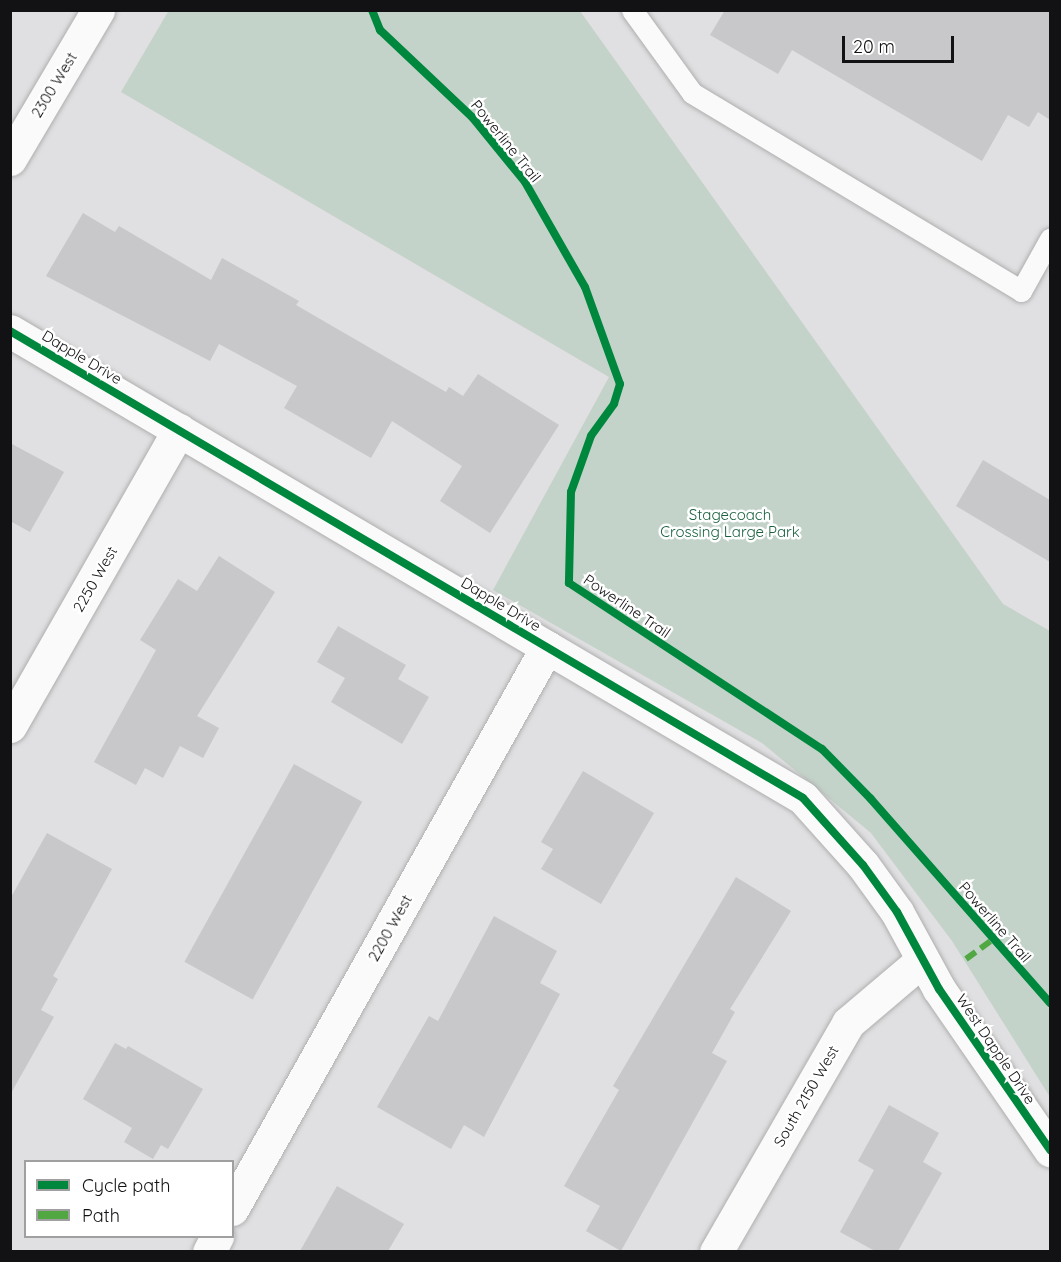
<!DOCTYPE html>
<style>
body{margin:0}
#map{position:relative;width:1061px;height:1262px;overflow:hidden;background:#e0dfe1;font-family:Quicksand,sans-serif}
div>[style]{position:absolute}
.green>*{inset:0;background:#c4d3ca}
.building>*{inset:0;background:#c8c7c9;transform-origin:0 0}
.roads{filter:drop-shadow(0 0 2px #afafb0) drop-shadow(0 0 2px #afafb0)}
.lane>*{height:21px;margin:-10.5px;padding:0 10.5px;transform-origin:10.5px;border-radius:10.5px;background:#fafafa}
.street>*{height:33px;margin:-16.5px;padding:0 16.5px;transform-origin:16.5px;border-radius:16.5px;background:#fafafa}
.secondary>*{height:33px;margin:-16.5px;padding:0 16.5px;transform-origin:16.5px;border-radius:16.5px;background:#fafafa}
.quiet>*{height:6px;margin-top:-3px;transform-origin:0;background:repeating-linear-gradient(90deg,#51a842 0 12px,transparent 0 18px)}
.cycleway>*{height:8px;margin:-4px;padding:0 4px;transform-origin:4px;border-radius:4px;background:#00873e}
span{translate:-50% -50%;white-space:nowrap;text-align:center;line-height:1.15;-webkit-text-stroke:5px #fff;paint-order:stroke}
.street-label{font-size:15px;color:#121113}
.park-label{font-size:15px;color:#1a623f}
.frame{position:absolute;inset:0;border:12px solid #121113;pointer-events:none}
.legend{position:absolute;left:24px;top:1160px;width:210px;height:78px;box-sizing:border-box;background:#fff;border:2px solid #a0a0a1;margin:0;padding:8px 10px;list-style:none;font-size:18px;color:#121113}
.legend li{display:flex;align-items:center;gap:12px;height:30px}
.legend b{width:30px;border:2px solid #a0a0a1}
.scale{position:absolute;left:842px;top:36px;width:112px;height:27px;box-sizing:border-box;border:3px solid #121113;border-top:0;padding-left:8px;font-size:18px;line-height:21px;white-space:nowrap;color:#121113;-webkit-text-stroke:4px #fff;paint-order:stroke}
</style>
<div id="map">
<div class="green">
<i style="clip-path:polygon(169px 10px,580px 11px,1003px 604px,1050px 631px,1050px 1097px,952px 941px,871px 833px,762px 743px,493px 590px,609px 377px,121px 92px)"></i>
</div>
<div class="building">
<i style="clip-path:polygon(725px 10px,1050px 10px,1050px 120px,1038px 112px,1029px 127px,1008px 115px,982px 161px,792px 50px,778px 74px,710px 35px)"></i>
<i style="clip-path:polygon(83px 213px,115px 232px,119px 226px,211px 280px,222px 258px,299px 301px,296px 305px,446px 392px,449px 387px,463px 396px,478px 374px,559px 425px,490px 533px,440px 501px,462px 466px,392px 421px,371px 458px,284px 408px,297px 386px,219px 344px,210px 361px,46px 276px)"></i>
<i style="clip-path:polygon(10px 443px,64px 472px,30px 532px,10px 521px)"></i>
<i style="clip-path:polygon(983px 460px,1050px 500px,1050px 562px,956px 506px)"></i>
<i style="clip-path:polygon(219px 556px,275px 592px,197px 716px,219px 728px,203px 758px,180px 746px,163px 778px,145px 768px,136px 785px,94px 762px,156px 650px,140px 640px,178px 579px,197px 591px)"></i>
<i style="clip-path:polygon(338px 626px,406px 665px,398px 679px,429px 697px,402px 744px,331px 702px,345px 678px,317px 662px)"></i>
<i style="left:294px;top:764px;width:78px;height:226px;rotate:29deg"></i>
<i style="clip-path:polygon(583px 771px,654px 813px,601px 904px,541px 869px,553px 849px,541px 842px)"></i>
<i style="clip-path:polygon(47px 833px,112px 869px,53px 976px,58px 979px,41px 1010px,54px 1017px,10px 1095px,10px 899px)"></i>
<i style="clip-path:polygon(736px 877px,791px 911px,730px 1009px,735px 1012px,712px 1053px,727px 1061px,621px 1251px,586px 1231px,600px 1206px,564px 1186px,619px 1090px,613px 1086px)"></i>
<i style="clip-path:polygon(494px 916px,557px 951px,540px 983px,560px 994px,484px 1137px,464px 1125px,451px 1149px,377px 1107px,429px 1016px,438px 1021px)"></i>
<i style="clip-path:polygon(115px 1043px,126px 1049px,128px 1046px,203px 1089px,168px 1149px,161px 1145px,153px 1159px,124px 1142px,132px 1128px,83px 1099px)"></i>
<i style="clip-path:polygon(889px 1105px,939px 1133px,923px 1162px,942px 1173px,898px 1251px,875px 1251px,840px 1232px,874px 1170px,858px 1161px)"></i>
<i style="clip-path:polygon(337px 1186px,404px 1224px,388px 1251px,300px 1251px)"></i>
</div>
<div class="roads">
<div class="lane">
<i style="left:632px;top:10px;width:102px;rotate:54.1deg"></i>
<i style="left:692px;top:93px;width:384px;rotate:31deg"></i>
<i style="left:1021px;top:291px;width:60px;rotate:-60.9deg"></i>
</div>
<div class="street">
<i style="left:10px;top:331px;width:920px;rotate:30.49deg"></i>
<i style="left:803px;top:798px;width:90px;rotate:48.2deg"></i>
<i style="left:863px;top:865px;width:58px;rotate:54.1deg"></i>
<i style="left:897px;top:912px;width:88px;rotate:61.4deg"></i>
<i style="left:939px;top:989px;width:196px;rotate:55.4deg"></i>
<i style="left:10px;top:726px;width:341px;rotate:-60.3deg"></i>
<i style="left:232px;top:1209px;width:644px;rotate:-60.73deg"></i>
<i style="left:209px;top:1252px;width:18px;rotate:-63deg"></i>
<i style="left:716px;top:1252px;width:264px;rotate:-60deg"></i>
<i style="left:848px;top:1023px;width:96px;rotate:-40.3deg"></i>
</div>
<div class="secondary">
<i style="left:10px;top:159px;width:173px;rotate:-59.4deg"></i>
</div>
</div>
<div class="quiet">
<i style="left:966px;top:959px;width:32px;rotate:-36deg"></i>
</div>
<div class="cycleway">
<i style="left:372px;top:10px;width:22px;rotate:68deg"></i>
<i style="left:380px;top:30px;width:127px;rotate:43.4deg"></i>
<i style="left:472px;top:117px;width:84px;rotate:50.8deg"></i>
<i style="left:525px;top:182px;width:121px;rotate:60.3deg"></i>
<i style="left:585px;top:287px;width:103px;rotate:70.2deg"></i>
<i style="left:620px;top:384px;width:21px;rotate:107deg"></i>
<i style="left:614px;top:404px;width:39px;rotate:126deg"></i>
<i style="left:591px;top:436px;width:59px;rotate:109.7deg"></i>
<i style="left:571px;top:492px;width:91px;rotate:91.3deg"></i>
<i style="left:569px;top:583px;width:303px;rotate:33.3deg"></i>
<i style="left:822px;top:749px;width:69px;rotate:45.6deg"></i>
<i style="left:870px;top:798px;width:273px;rotate:48.7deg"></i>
<i style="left:10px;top:331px;width:920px;rotate:30.49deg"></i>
<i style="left:803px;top:798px;width:90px;rotate:48.2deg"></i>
<i style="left:863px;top:865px;width:58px;rotate:54.1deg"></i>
<i style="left:897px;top:912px;width:88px;rotate:61.4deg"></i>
<i style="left:939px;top:989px;width:196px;rotate:55.4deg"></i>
</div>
<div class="street-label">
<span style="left:54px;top:85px;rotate:-59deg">2300 West</span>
<span style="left:506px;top:141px;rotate:51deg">Powerline Trail</span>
<span style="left:82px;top:357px;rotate:31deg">Dapple Drive</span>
<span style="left:95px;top:579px;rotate:-60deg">2250 West</span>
<span style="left:501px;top:604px;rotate:31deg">Dapple Drive</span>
<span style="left:627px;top:606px;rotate:34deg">Powerline Trail</span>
<span style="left:995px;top:922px;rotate:49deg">Powerline Trail</span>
<span style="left:390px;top:928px;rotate:-61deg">2200 West</span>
<span style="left:996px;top:1049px;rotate:56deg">West Dapple Drive</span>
<span style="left:806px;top:1096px;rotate:-60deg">South 2150 West</span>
</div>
<div class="park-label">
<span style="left:730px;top:523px">Stagecoach<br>Crossing Large Park</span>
</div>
<div class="frame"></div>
<ul class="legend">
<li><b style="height:8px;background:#00873e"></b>Cycle path</li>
<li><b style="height:8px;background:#51a842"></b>Path</li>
</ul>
<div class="scale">20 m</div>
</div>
